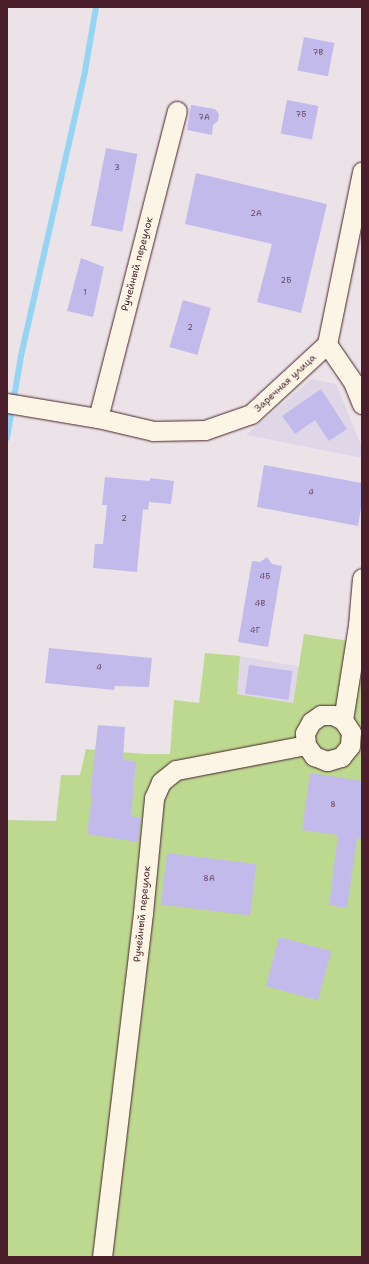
<!DOCTYPE html>
<meta charset="utf-8">
<style>
body{margin:0}
#map{position:relative;width:369px;height:1264px;overflow:hidden;background:#ebe3e7;font-family:"Shantell Sans",sans-serif}
div>[style]{position:absolute}
.built>*{inset:0;background:#dfd7e8;transform-origin:0 0}
.green>*{inset:0;background:#bdd990}
.stream>*{height:6px;margin:-3px;padding:0 3px;transform-origin:3px;border-radius:3px;background:#94d5f5}
.building>*{inset:0;background:#c3baec;transform-origin:0 0}
.roads{filter:drop-shadow(0 0 1px #4a1f2b) drop-shadow(0 0 1px #4a1f2b)}
.street>*{height:19px;margin:-9.5px;padding:0 9.5px;transform-origin:9.5px;border-radius:9.5px;background:#fcf5e5}
span{translate:-50% -50%;white-space:nowrap;text-align:center;line-height:1.15;-webkit-text-stroke:3.5px #fcf5e5;paint-order:stroke}
.number-label{font-size:8px;color:#68465b}
.number-label span{-webkit-text-stroke-width:0}
.street-label{font-size:10px;color:#4a1f2b}
.frame{position:absolute;inset:0;border:8px solid #4a1f2b;pointer-events:none}
</style>
<div id="map">
<div class="built">
<i style="clip-path:polygon(312px 379px,336px 384px,362px 448px,362px 458px,246px 435px)"></i>
<i style="left:240px;top:656px;width:60px;height:38px;rotate:10deg"></i>
</div>
<div class="green">
<i style="clip-path:polygon(304px 634px,362px 643px,362px 1257px,7px 1257px,7px 820px,56px 821px,61px 775px,80px 775px,86px 749px,145px 754px,170px 754px,174px 700px,199px 703px,205px 653px,240px 656px,237px 694px,293px 703px)"></i>
</div>
<div class="stream">
<i style="left:7px;top:438px;width:83px;rotate:-80.3deg"></i>
<i style="left:21px;top:356px;width:292px;rotate:-77.3deg"></i>
<i style="left:85px;top:71px;width:65px;rotate:-80.2deg"></i>
</div>
<div class="building">
<i style="left:304px;top:37px;width:31px;height:34px;rotate:11deg"></i>
<i style="left:287px;top:100px;width:32px;height:34px;rotate:11deg"></i>
<i style="clip-path:polygon(191px 105px,215px 109px,219px 114px,218px 121px,213px 125px,212px 135px,187px 130px)"></i>
<i style="left:106px;top:148px;width:32px;height:79px;rotate:11deg"></i>
<i style="clip-path:polygon(196px 173px,327px 204px,301px 313px,257px 302px,272px 244px,185px 224px)"></i>
<i style="clip-path:polygon(81px 258px,104px 267px,93px 317px,67px 311px)"></i>
<i style="left:183px;top:300px;width:29px;height:49px;rotate:16deg"></i>
<i style="clip-path:polygon(321px 389px,347px 429px,329px 441px,315px 420px,295px 434px,282px 416px)"></i>
<i style="clip-path:polygon(264px 465px,362px 483px,362px 503px,358px 526px,257px 507px)"></i>
<i style="clip-path:polygon(105px 477px,150px 481px,150px 478px,174px 481px,171px 504px,149px 502px,148px 510px,143px 509px,137px 572px,93px 568px,95px 544px,103px 544px,107px 505px,102px 505px)"></i>
<i style="clip-path:polygon(267px 557px,272px 564px,282px 566px,268px 647px,238px 642px,252px 561px,260px 562px)"></i>
<i style="clip-path:polygon(49px 648px,152px 658px,149px 687px,115px 686px,114px 690px,45px 683px)"></i>
<i style="left:249px;top:665px;width:44px;height:29px;rotate:8deg"></i>
<i style="clip-path:polygon(98px 725px,125px 727px,123px 760px,136px 761px,131px 816px,141px 818px,138px 842px,87px 834px,92px 795px,90px 795px)"></i>
<i style="clip-path:polygon(310px 773px,362px 781px,362px 839px,357px 838px,347px 908px,329px 905px,338px 835px,302px 830px)"></i>
<i style="left:167px;top:853px;width:90px;height:52px;rotate:7deg"></i>
<i style="left:279px;top:937px;width:54px;height:51px;rotate:15deg"></i>
</div>
<div class="roads">
<div class="street">
<i style="left:327px;top:344px;width:176px;rotate:-78.5deg"></i>
<i style="left:327px;top:344px;width:46px;rotate:55.6deg"></i>
<i style="left:353px;top:382px;width:24px;rotate:68deg"></i>
<i style="left:7px;top:403px;width:92px;rotate:9.4deg"></i>
<i style="left:98px;top:418px;width:57px;rotate:13.3deg"></i>
<i style="left:153px;top:431px;width:52px;rotate:-1.1deg"></i>
<i style="left:205px;top:430px;width:49px;rotate:-19.2deg"></i>
<i style="left:251px;top:414px;width:103px;rotate:-42.6deg"></i>
<i style="left:98px;top:418px;width:317px;rotate:-75.6deg"></i>
<i style="left:306px;top:745px;width:14px;rotate:54deg"></i>
<i style="left:314px;top:756px;width:14px;rotate:21deg"></i>
<i style="left:327px;top:761px;width:15px;rotate:-16deg"></i>
<i style="left:341px;top:757px;width:14px;rotate:-51deg"></i>
<i style="left:350px;top:746px;width:14px;rotate:-86deg"></i>
<i style="left:351px;top:732px;width:14px;rotate:-124deg"></i>
<i style="left:343px;top:720px;width:96px;rotate:-81deg"></i>
<i style="left:358px;top:625px;width:47px;rotate:-85.1deg"></i>
<i style="left:306px;top:745px;width:12px;rotate:-95deg"></i>
<i style="left:305px;top:733px;width:13px;rotate:-61deg"></i>
<i style="left:311px;top:722px;width:12px;rotate:-35deg"></i>
<i style="left:321px;top:715px;width:12px"></i>
<i style="left:333px;top:715px;width:11px;rotate:27deg"></i>
<i style="left:102px;top:1257px;width:346px;rotate:-83.2deg"></i>
<i style="left:143px;top:913px;width:116px;rotate:-84.5deg"></i>
<i style="left:154px;top:798px;width:17px;rotate:-66deg"></i>
<i style="left:161px;top:782px;width:19px;rotate:-39deg"></i>
<i style="left:176px;top:770px;width:132px;rotate:-10.9deg"></i>
</div>
</div>
<div class="number-label">
<span style="left:318px;top:53px">7В</span>
<span style="left:301px;top:115px">7Б</span>
<span style="left:204px;top:118px">7А</span>
<span style="left:117px;top:168px">3</span>
<span style="left:256px;top:214px">2А</span>
<span style="left:286px;top:281px">2Б</span>
<span style="left:85px;top:293px">1</span>
<span style="left:190px;top:328px">2</span>
<span style="left:311px;top:493px">4</span>
<span style="left:124px;top:519px">2</span>
<span style="left:265px;top:577px">4Б</span>
<span style="left:260px;top:604px">4В</span>
<span style="left:255px;top:631px">4Г</span>
<span style="left:99px;top:668px">4</span>
<span style="left:333px;top:805px">8</span>
<span style="left:209px;top:879px">8А</span>
</div>
<div class="street-label">
<span style="left:137px;top:264px;rotate:-75deg">Ручейный переулок</span>
<span style="left:285px;top:383px;rotate:-43deg">Заречная улица</span>
<span style="left:142px;top:914px;rotate:-84deg">Ручейный переулок</span>
</div>
<div class="frame"></div>
</div>
